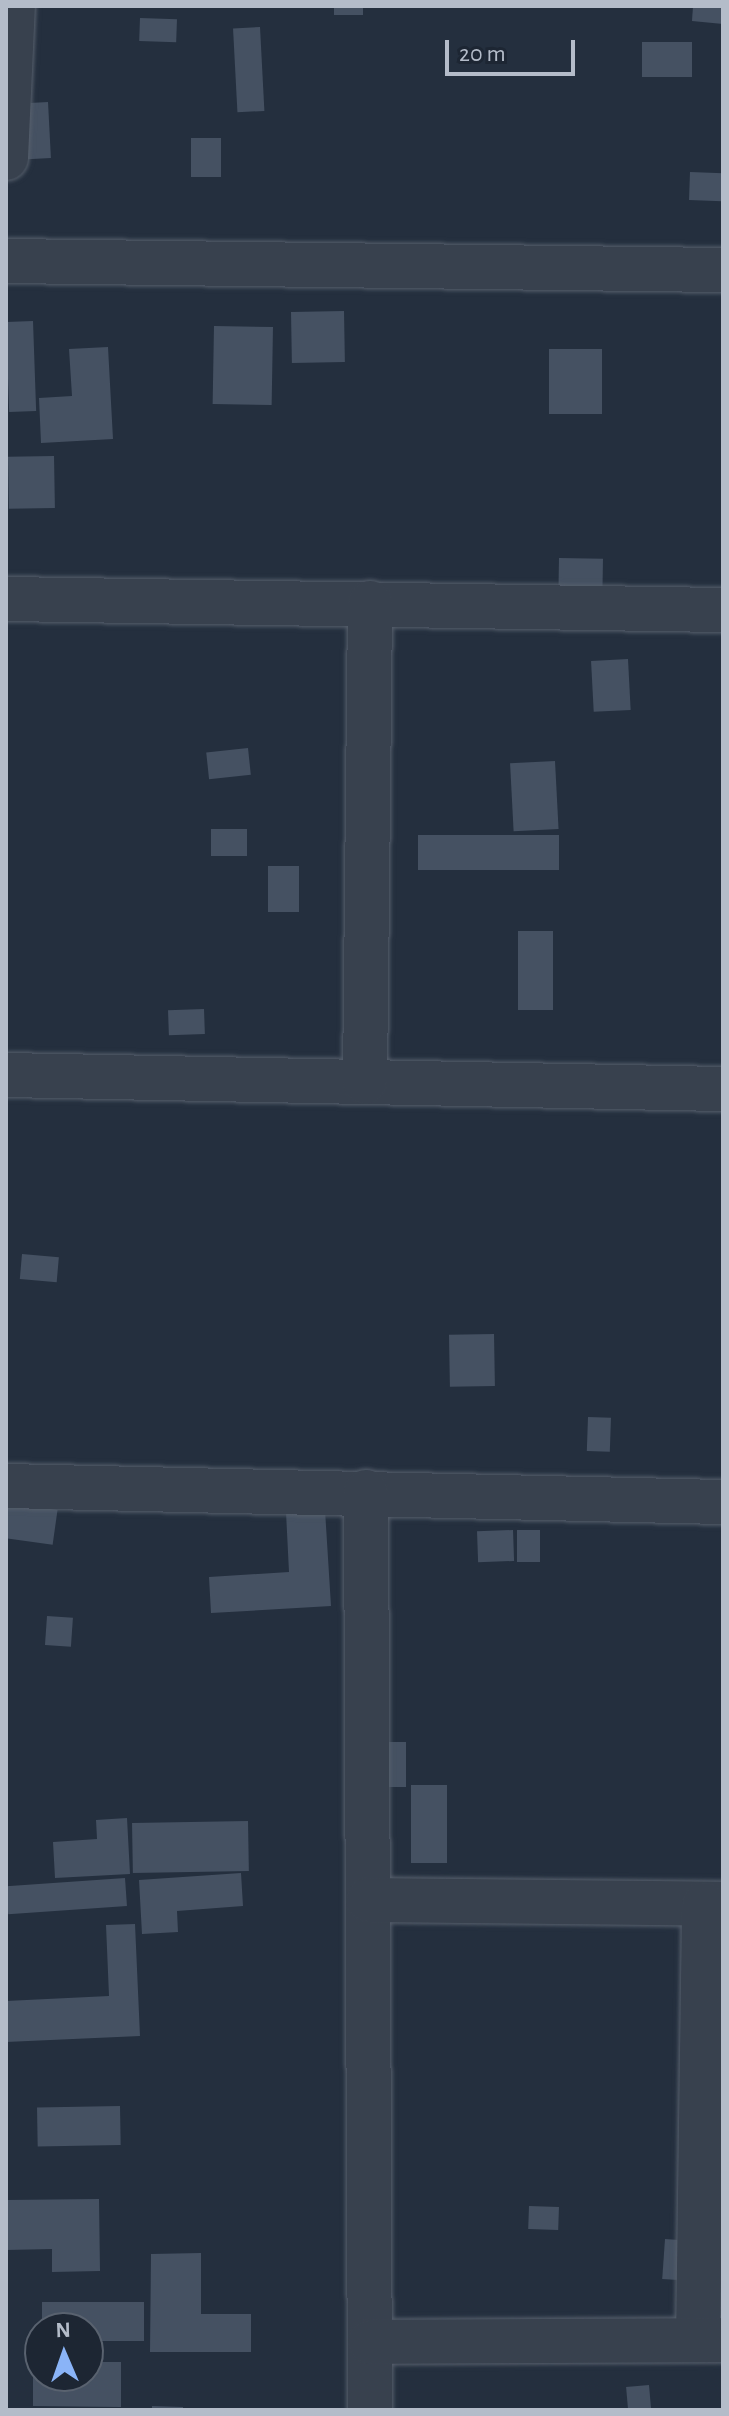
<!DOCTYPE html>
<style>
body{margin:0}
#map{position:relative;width:729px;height:2416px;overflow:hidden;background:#242f3e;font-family:"Alegreya Sans",sans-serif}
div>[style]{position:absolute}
.building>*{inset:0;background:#455162;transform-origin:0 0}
.roads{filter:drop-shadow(0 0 2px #565f6c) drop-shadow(0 0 2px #565f6c)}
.minor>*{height:44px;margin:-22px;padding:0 22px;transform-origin:22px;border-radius:22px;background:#38414e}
span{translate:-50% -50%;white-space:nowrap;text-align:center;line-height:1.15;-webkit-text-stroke:8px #1d2633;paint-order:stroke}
.frame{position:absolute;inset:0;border:8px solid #b4bcc9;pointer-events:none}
.north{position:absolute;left:24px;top:2312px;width:80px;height:80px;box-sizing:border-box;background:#1d2633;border:2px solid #59626f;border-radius:50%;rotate:358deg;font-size:22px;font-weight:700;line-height:32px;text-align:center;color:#b4bcc9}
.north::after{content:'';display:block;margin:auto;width:28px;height:36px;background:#8ab4f8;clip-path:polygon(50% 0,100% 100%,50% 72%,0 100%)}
.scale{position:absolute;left:445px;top:40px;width:130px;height:36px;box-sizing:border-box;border:4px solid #b4bcc9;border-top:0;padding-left:10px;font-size:24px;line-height:28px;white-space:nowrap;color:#b4bcc9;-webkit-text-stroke:6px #1d2633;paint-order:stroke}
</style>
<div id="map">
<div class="building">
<i style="left:334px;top:6px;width:29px;height:9px"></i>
<i style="clip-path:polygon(693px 6px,723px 6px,723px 24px,692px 21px)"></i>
<i style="left:140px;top:18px;width:37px;height:23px;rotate:2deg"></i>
<i style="left:260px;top:27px;width:84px;height:27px;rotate:87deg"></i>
<i style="left:642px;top:42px;width:50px;height:35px"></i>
<i style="left:48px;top:102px;width:56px;height:28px;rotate:87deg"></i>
<i style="left:191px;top:138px;width:30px;height:39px"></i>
<i style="left:690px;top:172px;width:33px;height:28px;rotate:2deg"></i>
<i style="left:344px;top:311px;width:51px;height:53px;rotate:89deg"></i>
<i style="left:33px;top:321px;width:90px;height:27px;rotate:88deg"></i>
<i style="left:214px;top:326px;width:59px;height:78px;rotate:1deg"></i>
<i style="clip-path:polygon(108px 347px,113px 439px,41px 443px,39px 398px,72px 396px,69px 349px)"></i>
<i style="left:549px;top:349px;width:53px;height:65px"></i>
<i style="left:54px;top:456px;width:52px;height:46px;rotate:89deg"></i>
<i style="left:559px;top:558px;width:44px;height:31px;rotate:1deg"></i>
<i style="left:628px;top:659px;width:51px;height:37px;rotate:87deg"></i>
<i style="left:248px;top:748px;width:27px;height:42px;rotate:84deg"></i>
<i style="left:555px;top:761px;width:68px;height:45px;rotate:87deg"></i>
<i style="left:211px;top:829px;width:36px;height:27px"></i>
<i style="left:418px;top:835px;width:141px;height:35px"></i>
<i style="left:268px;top:866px;width:31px;height:46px"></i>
<i style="left:518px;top:931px;width:35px;height:79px"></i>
<i style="left:204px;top:1009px;width:25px;height:36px;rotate:88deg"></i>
<i style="left:22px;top:1254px;width:37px;height:25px;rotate:5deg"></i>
<i style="left:494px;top:1334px;width:52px;height:45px;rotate:89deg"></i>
<i style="left:588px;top:1417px;width:23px;height:34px;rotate:2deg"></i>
<i style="left:7px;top:1503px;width:51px;height:35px;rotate:8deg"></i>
<i style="clip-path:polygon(325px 1510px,331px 1606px,211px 1613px,209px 1577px,289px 1572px,286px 1512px)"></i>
<i style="left:513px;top:1530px;width:31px;height:36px;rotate:88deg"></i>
<i style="left:517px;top:1530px;width:23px;height:32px"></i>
<i style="left:47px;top:1616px;width:26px;height:29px;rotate:4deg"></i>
<i style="left:378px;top:1742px;width:28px;height:45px"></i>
<i style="left:411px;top:1785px;width:36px;height:78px"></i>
<i style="clip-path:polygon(127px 1818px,130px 1874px,55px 1878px,53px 1842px,97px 1839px,96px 1820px)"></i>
<i style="left:248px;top:1821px;width:50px;height:116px;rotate:89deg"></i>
<i style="clip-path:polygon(241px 1873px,243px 1906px,177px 1911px,178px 1932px,142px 1934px,139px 1880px)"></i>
<i style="left:125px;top:1878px;width:28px;height:119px;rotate:86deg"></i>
<i style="clip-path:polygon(135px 1924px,140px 2036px,6px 2042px,6px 2001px,109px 1996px,106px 1925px)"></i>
<i style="left:120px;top:2106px;width:39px;height:83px;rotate:89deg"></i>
<i style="clip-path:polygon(99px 2199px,100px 2271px,52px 2272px,52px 2249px,6px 2250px,6px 2200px)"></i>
<i style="left:529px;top:2206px;width:30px;height:23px;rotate:2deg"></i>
<i style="left:665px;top:2239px;width:28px;height:40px;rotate:4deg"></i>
<i style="clip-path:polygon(201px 2253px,201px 2314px,251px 2314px,251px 2352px,150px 2352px,151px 2254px)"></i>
<i style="clip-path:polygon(42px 2302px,144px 2302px,144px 2341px,88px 2341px,88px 2328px,42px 2328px)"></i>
<i style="clip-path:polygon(33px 2361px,40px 2361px,40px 2376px,88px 2376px,88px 2362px,121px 2362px,121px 2407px,33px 2406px)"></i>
<i style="left:649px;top:2385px;width:25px;height:23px;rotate:85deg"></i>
<i style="clip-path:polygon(152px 2406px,183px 2407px,183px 2410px,152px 2410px)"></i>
</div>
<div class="roads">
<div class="minor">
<i style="left:6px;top:158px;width:152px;rotate:-87.4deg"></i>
<i style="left:6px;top:261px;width:717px;rotate:0.72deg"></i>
<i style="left:6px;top:599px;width:717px;rotate:0.88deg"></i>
<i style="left:6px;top:1075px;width:717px;rotate:1.12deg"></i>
<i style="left:365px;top:1082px;width:479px;rotate:-89.4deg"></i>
<i style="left:6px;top:1486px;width:717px;rotate:1.28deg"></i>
<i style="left:366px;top:1492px;width:918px;rotate:89.75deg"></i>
<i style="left:368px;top:1900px;width:355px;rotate:0.6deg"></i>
<i style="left:698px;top:2340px;width:436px;rotate:-89.2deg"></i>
<i style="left:370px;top:2342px;width:353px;rotate:-0.3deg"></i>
</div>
</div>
<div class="frame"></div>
<div class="north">N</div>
<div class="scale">20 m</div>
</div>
